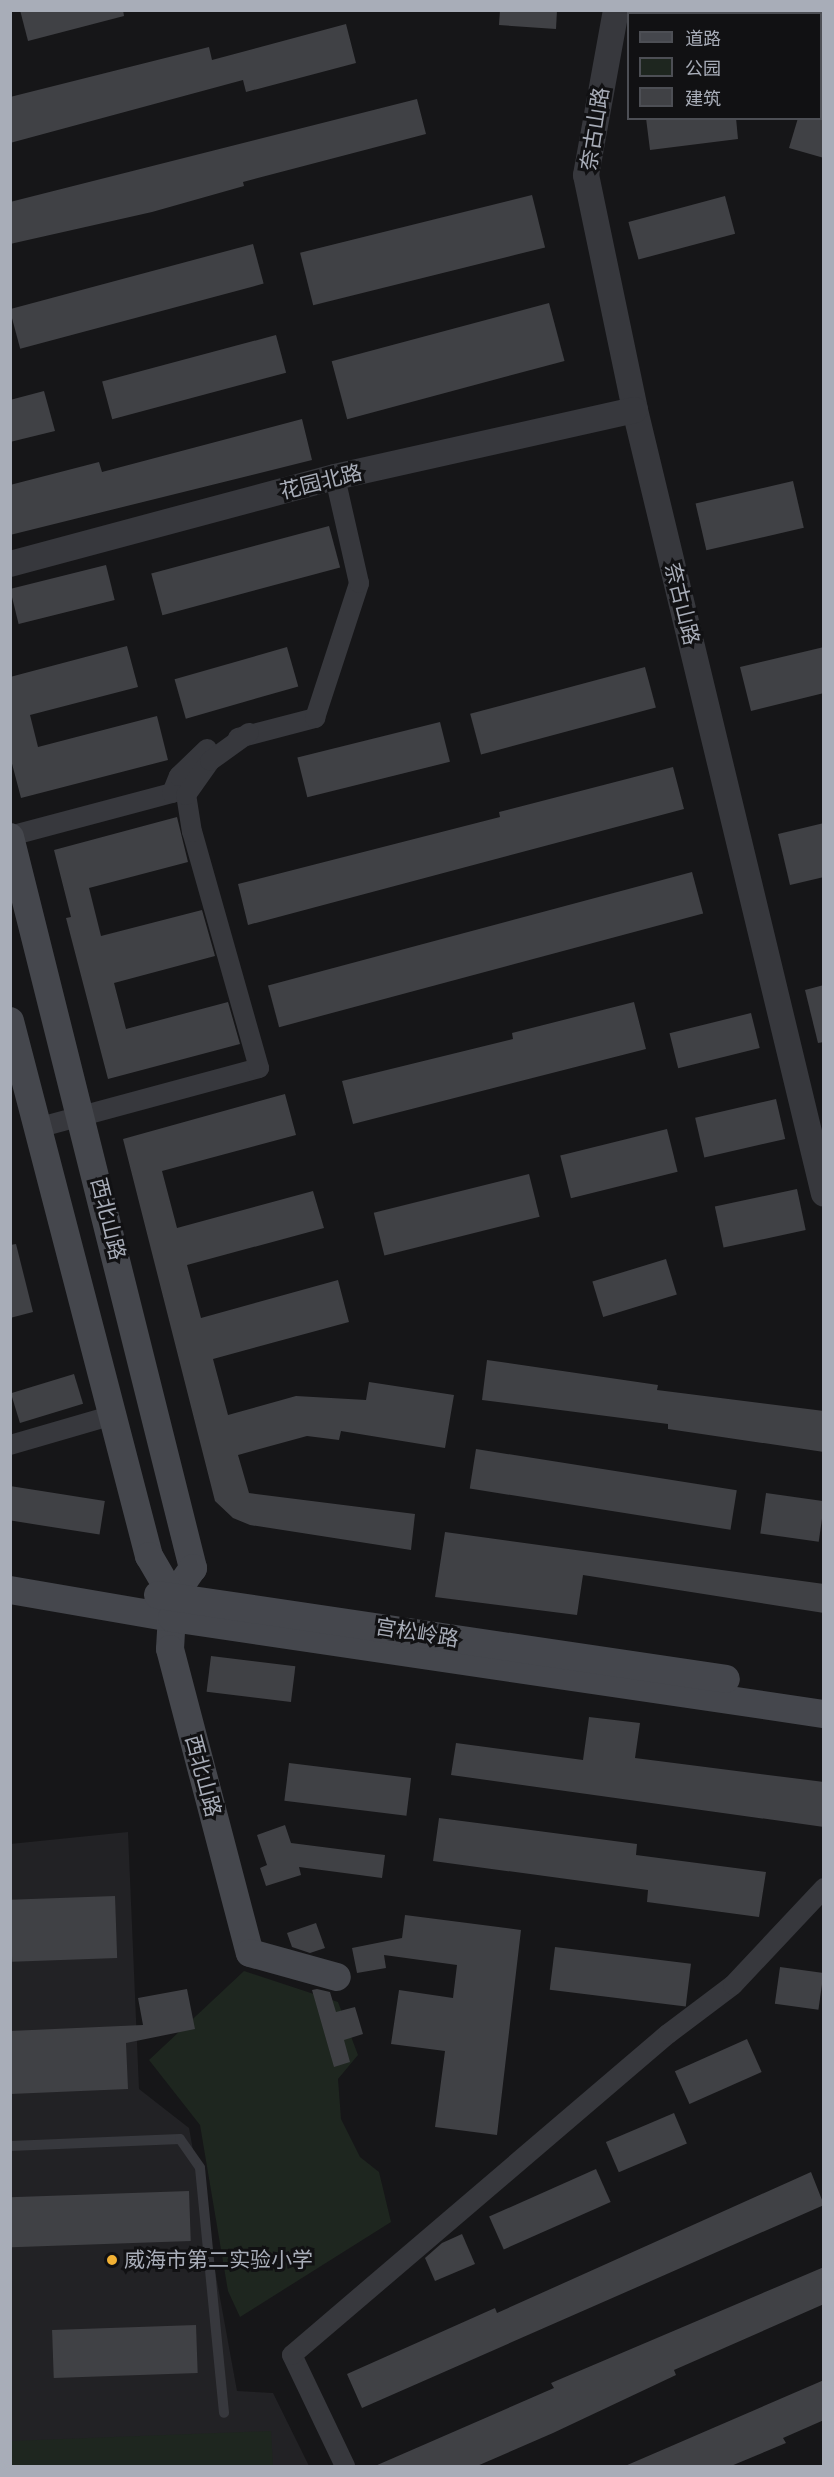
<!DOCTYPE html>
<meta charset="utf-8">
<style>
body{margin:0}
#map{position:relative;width:834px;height:2477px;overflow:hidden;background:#161618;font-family:"PT Sans","Noto Sans SC",sans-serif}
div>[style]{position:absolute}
.built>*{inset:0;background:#222225}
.green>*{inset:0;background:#1e261f}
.building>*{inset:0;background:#404145;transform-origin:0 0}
.service>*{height:10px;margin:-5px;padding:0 5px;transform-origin:5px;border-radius:5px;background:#37383d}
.minor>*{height:20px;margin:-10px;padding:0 10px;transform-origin:10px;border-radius:10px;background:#37383d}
.tertiary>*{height:26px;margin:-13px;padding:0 13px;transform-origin:13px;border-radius:13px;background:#37383d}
.secondary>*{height:28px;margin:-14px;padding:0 14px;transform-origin:14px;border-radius:14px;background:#45474d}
.dots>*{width:16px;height:16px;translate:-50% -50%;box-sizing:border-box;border:3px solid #111113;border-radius:50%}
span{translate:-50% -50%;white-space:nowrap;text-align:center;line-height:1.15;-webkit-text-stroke:6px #111113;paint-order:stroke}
.street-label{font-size:21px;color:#a8adb8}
.poi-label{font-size:21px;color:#a8adb8}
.left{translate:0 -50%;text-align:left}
.frame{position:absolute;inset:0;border:12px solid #a8adb8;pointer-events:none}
.legend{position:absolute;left:627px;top:12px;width:195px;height:108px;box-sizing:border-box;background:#111113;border:2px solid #4d4f55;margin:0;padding:8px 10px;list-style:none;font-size:18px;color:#a8adb8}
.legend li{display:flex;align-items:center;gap:12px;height:30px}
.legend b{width:30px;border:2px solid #4d4f55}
</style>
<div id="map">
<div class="built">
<i style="clip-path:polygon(128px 1832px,139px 2089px,189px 2128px,237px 2391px,273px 2393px,309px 2466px,11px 2466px,10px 1844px)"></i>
</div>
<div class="green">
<i style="clip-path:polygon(244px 1971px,338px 2002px,358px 2055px,338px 2079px,341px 2119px,360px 2157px,379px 2172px,391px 2222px,240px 2317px,228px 2291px,200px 2125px,149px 2060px)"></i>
<i style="clip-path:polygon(271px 2431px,273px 2466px,11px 2466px,11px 2441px)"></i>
</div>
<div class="building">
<i style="clip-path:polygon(20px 10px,123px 10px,124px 16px,28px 41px)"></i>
<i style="clip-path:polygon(500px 10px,557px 10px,556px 29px,499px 25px)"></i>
<i style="clip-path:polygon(346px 24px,356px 63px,246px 92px,243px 80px,10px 143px,10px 97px,209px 47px,212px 60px)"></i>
<i style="clip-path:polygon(417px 99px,426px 134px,243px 182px,244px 186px,152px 212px,10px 244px,10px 202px)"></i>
<i style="clip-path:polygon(646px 118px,736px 118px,738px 139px,650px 150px)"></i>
<i style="clip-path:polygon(798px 118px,824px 118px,824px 158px,789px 148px)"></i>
<i style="left:532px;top:195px;width:54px;height:239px;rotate:76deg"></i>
<i style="left:725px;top:196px;width:39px;height:100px;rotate:75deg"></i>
<i style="left:253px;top:244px;width:41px;height:252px;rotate:75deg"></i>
<i style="left:549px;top:303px;width:60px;height:225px;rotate:75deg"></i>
<i style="left:276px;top:335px;width:39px;height:180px;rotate:75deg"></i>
<i style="clip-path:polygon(44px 391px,55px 431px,10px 442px,10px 400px)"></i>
<i style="clip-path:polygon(302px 419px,312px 460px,10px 535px,10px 485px,99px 462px,102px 472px)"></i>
<i style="left:793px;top:481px;width:48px;height:100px;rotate:77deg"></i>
<i style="left:329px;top:526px;width:43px;height:184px;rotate:75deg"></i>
<i style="left:106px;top:565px;width:36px;height:99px;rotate:76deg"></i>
<i style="clip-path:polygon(127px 646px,138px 687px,30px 715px,38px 747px,157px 716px,168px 760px,21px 798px,10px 756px,10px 677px)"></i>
<i style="left:287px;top:647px;width:41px;height:117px;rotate:74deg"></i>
<i style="clip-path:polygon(824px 647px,824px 693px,751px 711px,740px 667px)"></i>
<i style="left:645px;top:667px;width:42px;height:181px;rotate:75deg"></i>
<i style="left:440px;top:722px;width:41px;height:147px;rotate:76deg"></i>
<i style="clip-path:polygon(673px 767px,684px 809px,248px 925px,238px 884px,500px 817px,499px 812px)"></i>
<i style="clip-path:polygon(177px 817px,188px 862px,89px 888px,101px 936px,202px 910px,215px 956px,114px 983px,126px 1029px,228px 1002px,240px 1044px,108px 1079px,66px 918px,71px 917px,54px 850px)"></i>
<i style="clip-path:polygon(824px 823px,824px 877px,790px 885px,778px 834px)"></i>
<i style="left:692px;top:872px;width:43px;height:439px;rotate:75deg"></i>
<i style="clip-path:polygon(824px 985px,824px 1042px,818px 1043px,805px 990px)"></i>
<i style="clip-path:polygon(634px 1002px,646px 1049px,353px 1124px,342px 1081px,513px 1039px,512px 1033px)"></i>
<i style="left:751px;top:1013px;width:36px;height:84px;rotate:76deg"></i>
<i style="clip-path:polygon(285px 1094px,296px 1135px,162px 1171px,177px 1228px,313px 1191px,324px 1228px,187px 1265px,201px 1318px,338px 1280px,349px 1322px,213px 1359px,228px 1415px,296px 1396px,366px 1400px,369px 1382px,454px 1395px,445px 1448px,341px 1431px,339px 1440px,307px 1436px,238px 1455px,249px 1493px,415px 1514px,411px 1550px,250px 1525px,233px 1518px,215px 1501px,123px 1139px)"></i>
<i style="left:776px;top:1099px;width:41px;height:83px;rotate:77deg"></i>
<i style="left:667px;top:1129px;width:44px;height:110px;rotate:76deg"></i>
<i style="left:529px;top:1174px;width:44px;height:160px;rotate:76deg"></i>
<i style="left:797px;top:1189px;width:42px;height:84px;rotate:78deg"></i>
<i style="clip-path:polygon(16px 1244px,33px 1312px,10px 1318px,10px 1245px)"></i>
<i style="left:666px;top:1259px;width:37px;height:77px;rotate:73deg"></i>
<i style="clip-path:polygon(487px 1360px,658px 1385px,657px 1390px,824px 1411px,824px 1452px,668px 1429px,668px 1424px,482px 1400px)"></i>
<i style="left:74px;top:1374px;width:31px;height:66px;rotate:73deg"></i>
<i style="left:476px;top:1449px;width:264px;height:40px;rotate:9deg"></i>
<i style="left:10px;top:1486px;width:96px;height:34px;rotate:9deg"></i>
<i style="left:766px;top:1493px;width:59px;height:41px;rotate:8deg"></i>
<i style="clip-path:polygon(445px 1532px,824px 1584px,824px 1613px,583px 1575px,577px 1615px,435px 1597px)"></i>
<i style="left:211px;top:1656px;width:85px;height:36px;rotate:7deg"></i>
<i style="clip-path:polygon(589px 1717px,640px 1723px,635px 1758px,824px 1782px,824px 1827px,451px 1775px,456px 1743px,583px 1760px)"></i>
<i style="left:289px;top:1763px;width:123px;height:38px;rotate:7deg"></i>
<i style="clip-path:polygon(439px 1818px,637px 1844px,636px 1855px,766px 1872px,759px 1917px,647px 1902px,648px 1890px,433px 1861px)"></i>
<i style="clip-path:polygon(285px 1825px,291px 1843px,385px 1855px,382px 1878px,299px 1867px,301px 1875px,266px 1886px,260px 1868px,267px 1865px,257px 1835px)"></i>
<i style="left:115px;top:1896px;width:62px;height:105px;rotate:88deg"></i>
<i style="clip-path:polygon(405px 1915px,521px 1930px,497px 2135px,435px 2127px,445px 2051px,391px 2044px,399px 1990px,453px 1998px,457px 1965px,384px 1955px,386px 1968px,357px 1973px,352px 1948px,402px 1938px)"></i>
<i style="clip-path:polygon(316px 1923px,325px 1948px,310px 1953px,292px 1947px,287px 1933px)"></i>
<i style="left:555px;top:1947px;width:137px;height:43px;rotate:7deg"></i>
<i style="left:780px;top:1967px;width:44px;height:37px;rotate:8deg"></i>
<i style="clip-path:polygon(187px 1989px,195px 2029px,126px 2043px,128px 2089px,10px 2094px,10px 2031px,143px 2025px,138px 1998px)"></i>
<i style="clip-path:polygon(317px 1989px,330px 1992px,336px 2012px,355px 2007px,363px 2034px,344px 2040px,350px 2062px,334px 2067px,312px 1990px)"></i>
<i style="left:747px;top:2039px;width:36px;height:79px;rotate:66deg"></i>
<i style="left:674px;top:2113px;width:33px;height:74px;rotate:67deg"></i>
<i style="left:596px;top:2169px;width:36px;height:117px;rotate:66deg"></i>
<i style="clip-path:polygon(811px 2172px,824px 2205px,362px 2408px,347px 2374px,495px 2308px,497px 2313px)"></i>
<i style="left:189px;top:2191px;width:50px;height:179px;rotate:88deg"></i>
<i style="clip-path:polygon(462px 2234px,475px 2264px,435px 2281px,425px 2258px,442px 2243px)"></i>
<i style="clip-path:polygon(824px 2267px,824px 2304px,674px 2370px,676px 2375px,553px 2433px,477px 2466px,375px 2466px,554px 2388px,551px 2383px)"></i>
<i style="left:196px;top:2325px;width:48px;height:144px;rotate:88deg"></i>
<i style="clip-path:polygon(824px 2380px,824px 2420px,783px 2438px,786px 2443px,731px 2466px,625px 2466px)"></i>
</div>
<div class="service">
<i style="left:10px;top:2146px;width:170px;rotate:-2.4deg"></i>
<i style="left:180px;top:2139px;width:35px;rotate:55deg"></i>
<i style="left:200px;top:2168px;width:246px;rotate:84.4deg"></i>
</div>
<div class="minor">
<i style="left:238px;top:738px;width:80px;rotate:-14.6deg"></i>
<i style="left:315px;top:718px;width:142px;rotate:-71.9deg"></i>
<i style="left:359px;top:583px;width:109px;rotate:-102.8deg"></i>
<i style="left:10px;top:836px;width:168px;rotate:-14.9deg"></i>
<i style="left:172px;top:793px;width:18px;rotate:-68deg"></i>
<i style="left:179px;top:776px;width:39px;rotate:-44deg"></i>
<i style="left:37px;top:1128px;width:230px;rotate:-15.1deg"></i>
<i style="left:259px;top:1068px;width:245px;rotate:-105.8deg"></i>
<i style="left:192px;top:832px;width:37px;rotate:-99deg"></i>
<i style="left:186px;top:795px;width:42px;rotate:-54.8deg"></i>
<i style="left:210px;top:761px;width:48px;rotate:-35.7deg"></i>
<i style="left:10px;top:1445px;width:104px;rotate:-16.2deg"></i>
<i style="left:345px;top:2466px;width:123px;rotate:-115.5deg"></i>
<i style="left:292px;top:2355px;width:494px;rotate:-40.5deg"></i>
<i style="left:668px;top:2034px;width:81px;rotate:-37deg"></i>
<i style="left:733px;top:1985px;width:133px;rotate:-46.8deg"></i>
</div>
<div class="tertiary">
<i style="left:616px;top:10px;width:168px;rotate:100.3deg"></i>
<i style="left:586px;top:175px;width:240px;rotate:78.2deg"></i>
<i style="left:635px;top:410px;width:806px;rotate:76.45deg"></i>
<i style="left:10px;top:564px;width:336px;rotate:-15deg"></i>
<i style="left:335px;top:477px;width:307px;rotate:-12.6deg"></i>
</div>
<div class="secondary">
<i style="left:10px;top:837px;width:754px;rotate:75.95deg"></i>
<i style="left:193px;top:1568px;width:35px;rotate:125deg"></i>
<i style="left:173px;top:1597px;width:52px;rotate:93.3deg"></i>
<i style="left:170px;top:1649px;width:314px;rotate:75.3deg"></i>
<i style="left:250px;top:1953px;width:90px;rotate:15.4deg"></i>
<i style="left:10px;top:1021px;width:553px;rotate:75.44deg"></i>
<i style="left:149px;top:1556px;width:48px;rotate:59.7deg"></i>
<i style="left:10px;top:1590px;width:164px;rotate:9.8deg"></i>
<i style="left:172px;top:1618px;width:659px;rotate:8.38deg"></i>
<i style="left:158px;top:1595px;width:574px;rotate:8.41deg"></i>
</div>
<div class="dots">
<i style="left:112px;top:2260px;background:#f2b134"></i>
</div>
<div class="street-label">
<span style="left:595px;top:129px;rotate:-81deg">奈古山路</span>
<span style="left:321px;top:482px;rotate:-14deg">花园北路</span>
<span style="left:682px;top:604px;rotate:76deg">奈古山路</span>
<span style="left:108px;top:1219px;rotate:76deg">西北山路</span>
<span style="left:417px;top:1633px;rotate:9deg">宫松岭路</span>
<span style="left:203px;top:1776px;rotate:75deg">西北山路</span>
</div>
<div class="poi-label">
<span class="left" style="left:124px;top:2260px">威海市第二实验小学</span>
</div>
<div class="frame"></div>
<ul class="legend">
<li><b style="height:8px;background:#45474d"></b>道路</li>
<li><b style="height:16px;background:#1e261f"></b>公园</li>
<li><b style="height:16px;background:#404145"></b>建筑</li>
</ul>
</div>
